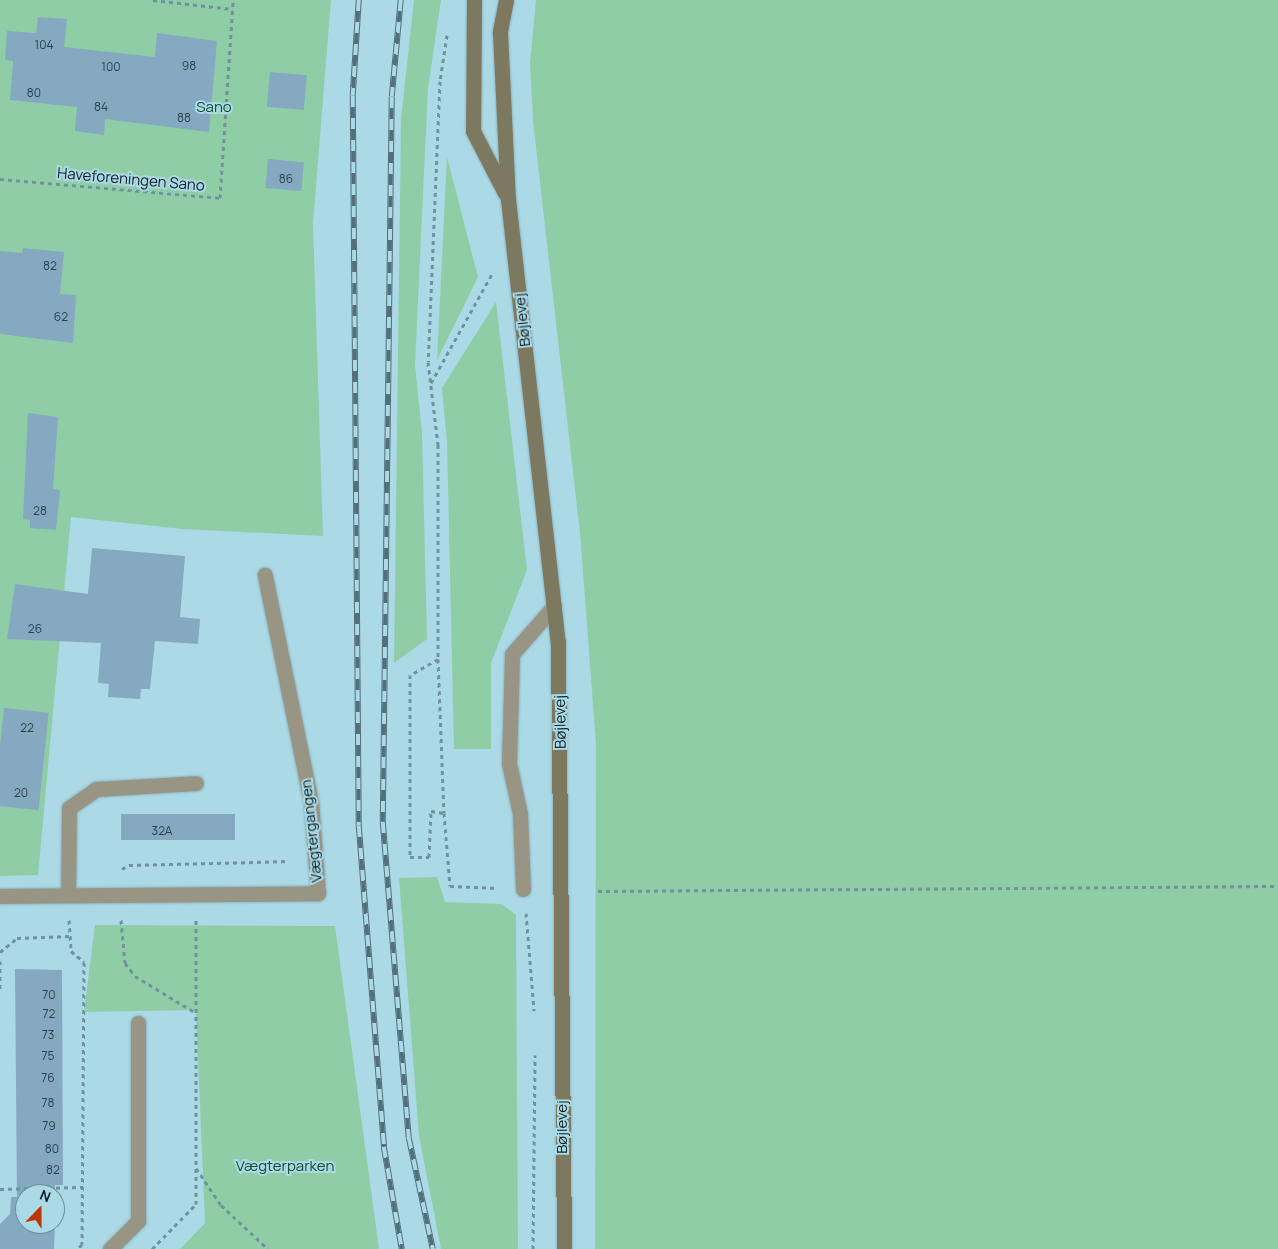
<!DOCTYPE html>
<meta charset="utf-8">
<style>
body{margin:0}
#map{position:relative;width:1278px;height:1249px;overflow:hidden;background:#abd9e6;font-family:Manrope,sans-serif}
div>[style]{position:absolute}
.green>*{inset:0;background:#8fcda6}
.building>*{inset:0;background:#85a9c0;transform-origin:0 0}
.path>*{height:3px;margin-top:-1.5px;transform-origin:0;background:repeating-linear-gradient(90deg,#6f929c 0 4px,transparent 0 8px)}
.roads{filter:drop-shadow(0 0 1px #8bb4bf) drop-shadow(0 0 1px #8bb4bf)}
.lane>*{height:15px;margin:-7.5px;padding:0 7.5px;transform-origin:7.5px;border-radius:7.5px;background:#989585}
.street>*{height:15px;margin:-7.5px;padding:0 7.5px;transform-origin:7.5px;border-radius:7.5px;background:#989585}
.secondary>*{height:15px;margin:-7.5px;padding:0 7.5px;transform-origin:7.5px;border-radius:7.5px;background:#7d7860}
.rail>*{height:5.5px;margin-top:-2.75px;transform-origin:0;background:repeating-linear-gradient(90deg,#abd9e6 0 11px,#527079 0 22px);box-sizing:border-box;border-block:1px solid #527079}
span{translate:-50% -50%;white-space:nowrap;text-align:center;line-height:1.15;-webkit-text-stroke:4px #abd9e6;paint-order:stroke}
.number-label{font-size:12px;color:#2b424b}
.number-label span{-webkit-text-stroke-width:0}
.park-label{font-size:15px;color:#164c2f}
.street-label{font-size:15px;color:#0d1f24}
.north{position:absolute;left:15px;top:1184px;width:50px;height:50px;box-sizing:border-box;background:#abd9e6;border:1px solid #6c8f98;border-radius:50%;rotate:22deg;font-size:14px;font-weight:700;line-height:20px;text-align:center;color:#0d1f24}
.north::after{content:'';display:block;margin:auto;width:18px;height:22px;background:#be3501;clip-path:polygon(50% 0,100% 100%,50% 72%,0 100%)}
</style>
<div id="map">
<div class="green">
<i style="clip-path:polygon(0 0,331px 0,313px 223px,323px 536px,182px 529px,71px 517px,38px 875px,0 876px)"></i>
<i style="clip-path:polygon(414px 0,441px 0,428px 88px,415px 365px,422px 433px,427px 639px,394px 663px,401px 119px)"></i>
<i style="clip-path:polygon(536px 0,1278px 0,1278px 1249px,595px 1249px,596px 744px,580px 533px,533px 121px,530px 62px)"></i>
<i style="clip-path:polygon(447px 157px,478px 277px,437px 360px)"></i>
<i style="clip-path:polygon(496px 302px,527px 570px,491px 663px,491px 749px,454px 749px,447px 442px,442px 388px)"></i>
<i style="clip-path:polygon(437px 877px,445px 902px,502px 904px,516px 915px,518px 1249px,441px 1249px,419px 1136px,399px 878px)"></i>
<i style="clip-path:polygon(95px 925px,335px 926px,379px 1249px,180px 1249px,205px 1223px,196px 1010px,84px 1012px)"></i>
</div>
<div class="building">
<i style="clip-path:polygon(38px 17px,67px 19px,64px 47px,155px 57px,157px 33px,217px 41px,209px 132px,105px 119px,104px 135px,75px 131px,77px 107px,10px 100px,13px 61px,5px 60px,7px 31px,36px 33px)"></i>
<i style="left:270px;top:72px;width:37px;height:35px;rotate:5deg"></i>
<i style="left:268px;top:159px;width:36px;height:29px;rotate:5deg"></i>
<i style="clip-path:polygon(23px 248px,64px 252px,60px 294px,76px 295px,73px 343px,0 334px,0 251px,22px 253px)"></i>
<i style="clip-path:polygon(28px 413px,58px 417px,53px 489px,60px 490px,56px 530px,30px 528px,30px 520px,23px 519px)"></i>
<i style="clip-path:polygon(92px 548px,185px 556px,180px 617px,200px 619px,198px 644px,155px 641px,150px 689px,141px 689px,140px 699px,108px 697px,109px 684px,98px 683px,101px 643px,7px 639px,15px 584px,88px 594px)"></i>
<i style="left:4px;top:708px;width:45px;height:98px;rotate:6deg"></i>
<i style="left:121px;top:814px;width:114px;height:26px"></i>
<i style="clip-path:polygon(15px 969px,62px 970px,63px 1185px,55px 1185px,55px 1211px,55px 1194px,25px 1194px,25px 1224px,55px 1224px,54px 1249px,0 1249px,0 1224px,10px 1214px,11px 1197px,17px 1197px)"></i>
</div>
<div class="path">
<i style="left:153px;top:0;width:80px;rotate:6.5deg"></i>
<i style="left:447px;top:35px;width:47px;rotate:98.7deg"></i>
<i style="left:440px;top:81px;width:281px;rotate:92.4deg"></i>
<i style="left:428px;top:362px;width:84px;rotate:83.1deg"></i>
<i style="left:438px;top:445px;width:214px;rotate:90deg"></i>
<i style="left:438px;top:659px;width:154px;rotate:87.8deg"></i>
<i style="left:444px;top:813px;width:73px;rotate:85.3deg"></i>
<i style="left:450px;top:886px;width:48px;rotate:2.4deg"></i>
<i style="left:0;top:179px;width:221px;rotate:4.9deg"></i>
<i style="left:220px;top:198px;width:198px;rotate:-86.2deg"></i>
<i style="left:431px;top:383px;width:125px;rotate:-60.8deg"></i>
<i style="left:438px;top:659px;width:32px;rotate:150deg"></i>
<i style="left:410px;top:675px;width:182px;rotate:90deg"></i>
<i style="left:410px;top:857px;width:19px"></i>
<i style="left:429px;top:857px;width:46px;rotate:-87.5deg"></i>
<i style="left:431px;top:811px;width:13px;rotate:9deg"></i>
<i style="left:122px;top:869px;width:8px;rotate:-30deg"></i>
<i style="left:129px;top:865px;width:159px;rotate:-1.4deg"></i>
<i style="left:598px;top:891px;width:680px;rotate:-0.42deg"></i>
<i style="left:526px;top:913px;width:98px;rotate:85.3deg"></i>
<i style="left:69px;top:920px;width:31px;rotate:86deg"></i>
<i style="left:71px;top:951px;width:17px;rotate:40deg"></i>
<i style="left:84px;top:962px;width:282px;rotate:90.4deg"></i>
<i style="left:82px;top:1244px;width:6px;rotate:129deg"></i>
<i style="left:121px;top:920px;width:43px;rotate:84.7deg"></i>
<i style="left:125px;top:963px;width:16px;rotate:52deg"></i>
<i style="left:135px;top:976px;width:71px;rotate:31.2deg"></i>
<i style="left:0;top:952px;width:22px;rotate:-39deg"></i>
<i style="left:17px;top:938px;width:53px;rotate:-2.2deg"></i>
<i style="left:0;top:961px;width:31px;rotate:90deg"></i>
<i style="left:196px;top:1168px;width:45px;rotate:56deg"></i>
<i style="left:221px;top:1205px;width:64px;rotate:43.1deg"></i>
<i style="left:0;top:1189px;width:82px;rotate:-1.4deg"></i>
<i style="left:152px;top:1249px;width:63px;rotate:-45.6deg"></i>
<i style="left:196px;top:1204px;width:286px;rotate:-90deg"></i>
<i style="left:533px;top:1249px;width:194px;rotate:-89.4deg"></i>
</div>
<div class="roads">
<div class="lane">
<i style="left:523px;top:889px;width:75px;rotate:-92.3deg"></i>
<i style="left:520px;top:814px;width:52px;rotate:-102.2deg"></i>
<i style="left:509px;top:763px;width:109px;rotate:-88.4deg"></i>
<i style="left:512px;top:654px;width:64px;rotate:-48.8deg"></i>
<i style="left:68px;top:895px;width:87px;rotate:-89.3deg"></i>
<i style="left:69px;top:808px;width:33px;rotate:-35deg"></i>
<i style="left:96px;top:789px;width:100px;rotate:-3.4deg"></i>
</div>
<div class="street">
<i style="left:0;top:896px;width:318px;rotate:-0.5deg"></i>
<i style="left:318px;top:893px;width:91px;rotate:-94.4deg"></i>
<i style="left:311px;top:802px;width:232px;rotate:-101.5deg"></i>
<i style="left:110px;top:1249px;width:40px;rotate:-45deg"></i>
<i style="left:138px;top:1221px;width:198px;rotate:-90deg"></i>
</div>
<div class="secondary">
<i style="left:474px;top:0;width:131px;rotate:90.4deg"></i>
<i style="left:473px;top:131px;width:70px;rotate:62.7deg"></i>
<i style="left:506px;top:0;width:33px;rotate:101deg"></i>
<i style="left:500px;top:32px;width:167px;rotate:87.3deg"></i>
<i style="left:508px;top:199px;width:446px;rotate:83.6deg"></i>
<i style="left:558px;top:642px;width:607px;rotate:89.43deg"></i>
</div>
</div>
<div class="rail">
<i style="left:359px;top:0;width:96px;rotate:93.6deg"></i>
<i style="left:353px;top:96px;width:730px;rotate:89.53deg"></i>
<i style="left:359px;top:826px;width:322px;rotate:85.5deg"></i>
<i style="left:384px;top:1147px;width:104px;rotate:80deg"></i>
<i style="left:401px;top:0;width:97px;rotate:95.3deg"></i>
<i style="left:392px;top:97px;width:725px;rotate:90.71deg"></i>
<i style="left:383px;top:822px;width:317px;rotate:85.3deg"></i>
<i style="left:409px;top:1138px;width:114px;rotate:77.8deg"></i>
</div>
<div class="number-label">
<span style="left:44px;top:45px">104</span>
<span style="left:189px;top:66px">98</span>
<span style="left:111px;top:67px">100</span>
<span style="left:34px;top:93px">80</span>
<span style="left:101px;top:107px">84</span>
<span style="left:184px;top:118px">88</span>
<span style="left:286px;top:179px">86</span>
<span style="left:50px;top:266px">82</span>
<span style="left:61px;top:317px">62</span>
<span style="left:40px;top:511px">28</span>
<span style="left:35px;top:629px">26</span>
<span style="left:27px;top:728px">22</span>
<span style="left:21px;top:793px">20</span>
<span style="left:162px;top:831px">32A</span>
<span style="left:49px;top:995px">70</span>
<span style="left:49px;top:1014px">72</span>
<span style="left:48px;top:1035px">73</span>
<span style="left:48px;top:1056px">75</span>
<span style="left:48px;top:1078px">76</span>
<span style="left:48px;top:1103px">78</span>
<span style="left:49px;top:1126px">79</span>
<span style="left:52px;top:1149px">80</span>
<span style="left:53px;top:1170px">82</span>
</div>
<div class="park-label">
<span style="left:214px;top:107px">Sano</span>
<span style="left:285px;top:1166px">Vægterparken</span>
</div>
<div class="street-label">
<span style="left:131px;top:179px;rotate:5deg">Haveforeningen Sano</span>
<span style="left:522px;top:320px;rotate:-96deg">Bøjlevej</span>
<span style="left:560px;top:722px;rotate:-91deg">Bøjlevej</span>
<span style="left:311px;top:831px;rotate:-96deg">Vægtergangen</span>
<span style="left:562px;top:1127px;rotate:-90deg">Bøjlevej</span>
</div>
<div class="north">N</div>
</div>
